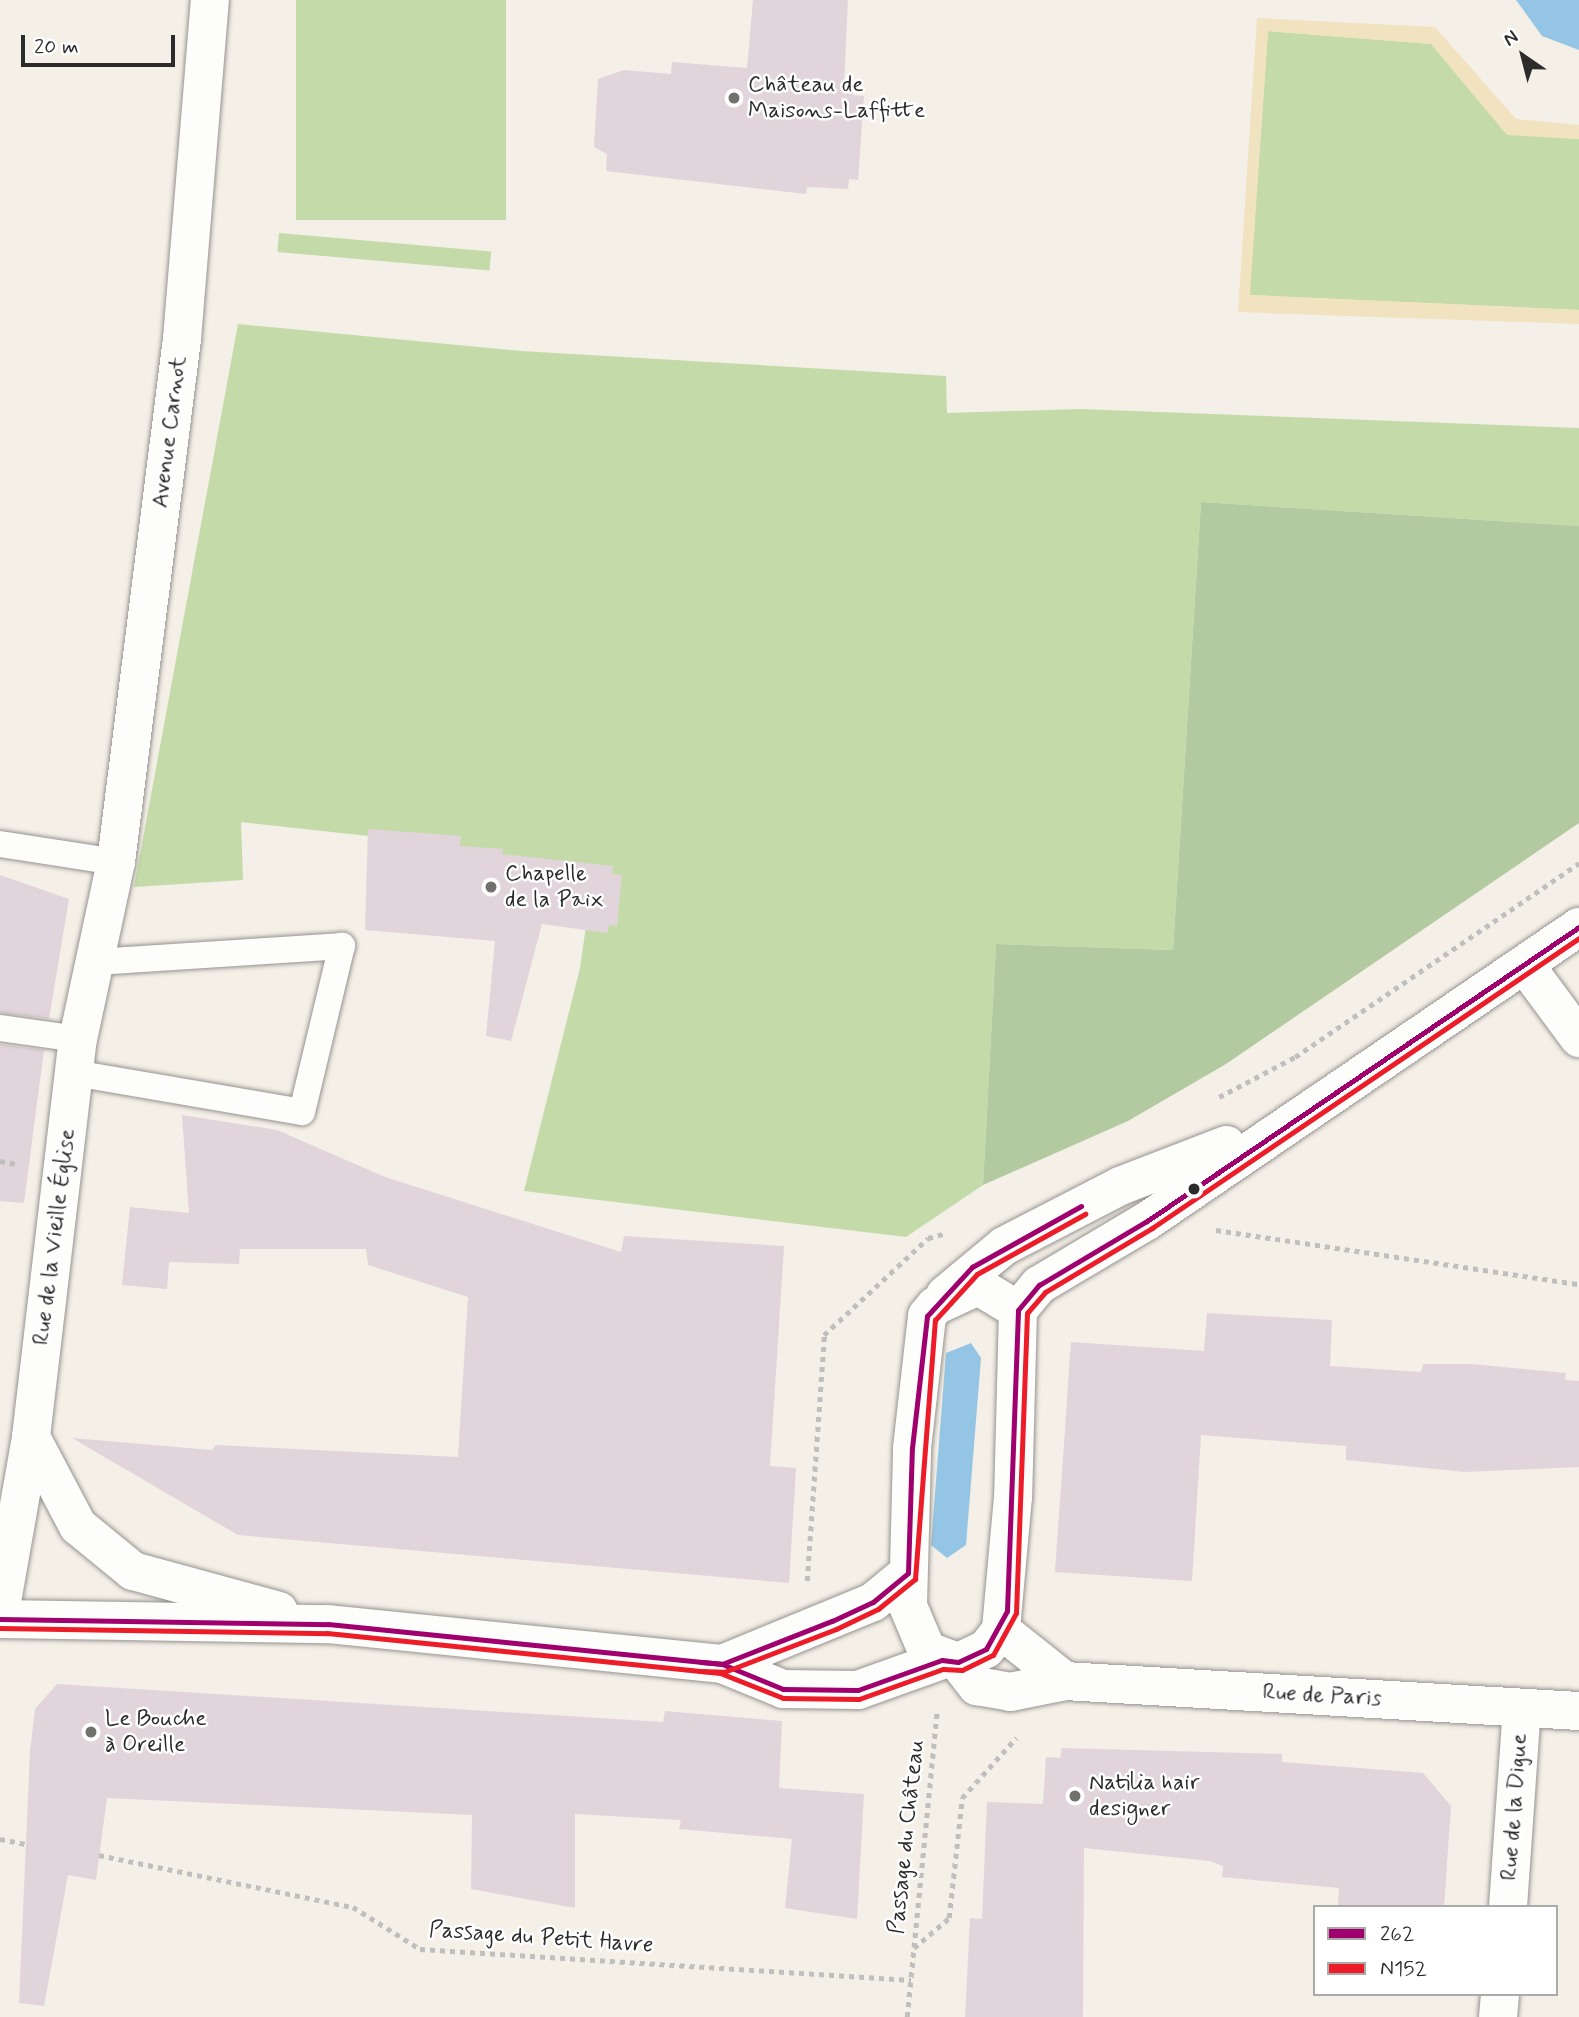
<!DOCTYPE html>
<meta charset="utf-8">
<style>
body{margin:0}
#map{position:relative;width:1579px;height:2017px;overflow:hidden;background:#f4efe7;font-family:Mynerve,sans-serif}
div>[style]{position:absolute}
.green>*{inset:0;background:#c4daa9;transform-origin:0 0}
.forest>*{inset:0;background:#b3caa1}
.sand>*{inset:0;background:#f1e3bf}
.water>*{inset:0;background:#95c5e4}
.building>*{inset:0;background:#e1d5db}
.path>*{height:4.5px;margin-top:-2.25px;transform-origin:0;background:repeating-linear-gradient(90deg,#bfbfbd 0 5px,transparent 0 10px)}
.roads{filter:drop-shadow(0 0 2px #96938f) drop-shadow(0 0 2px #96938f)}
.lane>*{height:26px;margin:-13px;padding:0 13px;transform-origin:13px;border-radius:13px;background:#fdfdfb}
.street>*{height:38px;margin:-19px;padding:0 19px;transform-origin:19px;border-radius:19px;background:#fdfdfb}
.primary>*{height:38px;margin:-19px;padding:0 19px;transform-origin:19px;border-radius:19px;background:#fdfdfb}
.bus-1>*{height:5px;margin:-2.5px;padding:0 2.5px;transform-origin:2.5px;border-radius:2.5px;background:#a0006e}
.bus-2>*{height:5px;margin:-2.5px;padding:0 2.5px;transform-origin:2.5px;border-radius:2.5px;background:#ed1c29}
.dots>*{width:19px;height:19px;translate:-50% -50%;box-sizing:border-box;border:4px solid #fff;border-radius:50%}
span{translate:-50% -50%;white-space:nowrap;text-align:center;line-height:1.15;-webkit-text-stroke:5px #fff;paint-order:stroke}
.poi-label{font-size:23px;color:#2b2b2b}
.left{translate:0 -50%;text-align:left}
.street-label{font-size:23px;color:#2b2b2b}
.legend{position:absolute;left:1313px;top:1905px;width:245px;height:91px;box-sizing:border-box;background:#fff;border:2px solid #aaa;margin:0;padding:9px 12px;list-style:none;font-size:21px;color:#2b2b2b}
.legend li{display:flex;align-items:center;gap:14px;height:35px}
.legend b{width:35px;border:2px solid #aaa}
.north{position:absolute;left:1488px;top:21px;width:70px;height:70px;-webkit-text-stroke:5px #fff;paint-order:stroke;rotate:325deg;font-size:19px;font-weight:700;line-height:28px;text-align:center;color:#2b2b2b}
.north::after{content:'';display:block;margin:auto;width:24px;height:32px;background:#2b2b2b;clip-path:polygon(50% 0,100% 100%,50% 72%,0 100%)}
.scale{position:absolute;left:21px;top:35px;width:154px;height:32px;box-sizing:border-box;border:4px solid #2b2b2b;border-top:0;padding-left:9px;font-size:21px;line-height:24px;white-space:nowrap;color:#2b2b2b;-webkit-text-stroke:5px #fff;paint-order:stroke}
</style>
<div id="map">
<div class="green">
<i style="left:296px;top:0;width:210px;height:220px"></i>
<i style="clip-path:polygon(1268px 31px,1432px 44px,1507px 134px,1579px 139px,1579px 310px,1249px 295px)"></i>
<i style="left:279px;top:233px;width:213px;height:19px;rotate:5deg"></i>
<i style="clip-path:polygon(238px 324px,521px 351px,946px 376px,947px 413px,1080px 409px,1579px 428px,1579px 526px,1201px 502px,1173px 950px,996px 944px,983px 1185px,906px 1237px,524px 1191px,580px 968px,593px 877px,451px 845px,241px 822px,243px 880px,134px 887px)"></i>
</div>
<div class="forest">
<i style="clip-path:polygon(1201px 502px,1579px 526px,1579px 823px,1226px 1064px,1128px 1121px,983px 1185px,996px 944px,1173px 950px)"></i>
</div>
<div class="sand">
<i style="clip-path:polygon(1257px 18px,1435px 27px,1516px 119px,1579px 125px,1579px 139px,1507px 135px,1431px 44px,1268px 31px,1250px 295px,1579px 310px,1579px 324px,1238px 312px)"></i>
</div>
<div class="water">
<i style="clip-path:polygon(1516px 0,1579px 0,1579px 50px,1542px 36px)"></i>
<i style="clip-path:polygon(971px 1343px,981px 1358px,966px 1545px,947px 1558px,931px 1545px,946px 1353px)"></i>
</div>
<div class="building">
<i style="clip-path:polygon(753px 0,848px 0,844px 84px,854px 84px,853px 95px,864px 96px,858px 180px,849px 179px,848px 189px,807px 187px,806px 194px,606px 171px,607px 154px,594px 147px,598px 79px,624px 70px,671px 74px,672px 62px,747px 68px)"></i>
<i style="clip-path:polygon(368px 829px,461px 836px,460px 846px,503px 849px,502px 854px,613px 866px,612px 874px,622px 875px,617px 926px,609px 925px,608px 933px,542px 924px,511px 1041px,486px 1036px,495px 941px,365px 930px)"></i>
<i style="clip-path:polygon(0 875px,69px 899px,49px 1019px,0 1013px)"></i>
<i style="clip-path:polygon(0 1044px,44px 1050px,24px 1203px,0 1201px)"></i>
<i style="clip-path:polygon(182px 1115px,277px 1130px,385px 1177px,621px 1252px,624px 1236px,784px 1246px,770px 1466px,796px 1468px,789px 1583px,238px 1535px,72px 1438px,212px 1450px,216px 1445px,458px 1457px,468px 1297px,368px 1265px,366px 1249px,240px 1249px,239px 1264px,169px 1262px,167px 1289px,122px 1285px,130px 1207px,189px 1213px)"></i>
<i style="clip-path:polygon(1207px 1313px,1332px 1320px,1330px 1366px,1421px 1372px,1423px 1364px,1472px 1364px,1566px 1373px,1565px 1380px,1579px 1381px,1579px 1467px,1465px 1472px,1346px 1460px,1346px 1446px,1201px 1435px,1192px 1581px,1055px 1572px,1071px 1342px,1204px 1351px)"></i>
<i style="clip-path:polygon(57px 1684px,663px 1722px,665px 1711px,782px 1721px,779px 1788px,864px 1794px,857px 1919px,785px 1908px,792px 1839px,679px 1829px,681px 1820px,575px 1814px,575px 1908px,471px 1889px,472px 1815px,107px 1798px,96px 1880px,68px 1875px,44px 2006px,19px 2003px,30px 1751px,35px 1709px)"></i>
<i style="clip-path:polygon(1062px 1748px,1282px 1754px,1282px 1762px,1423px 1773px,1451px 1806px,1444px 1907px,1338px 1907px,1339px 1888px,1222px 1877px,1223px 1866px,1210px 1861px,1084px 1848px,1083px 2017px,965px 2017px,970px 1918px,982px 1919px,987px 1802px,1043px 1804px,1046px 1757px,1060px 1758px)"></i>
</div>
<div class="path">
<i style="left:1219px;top:1097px;width:86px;rotate:-27.8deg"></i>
<i style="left:1295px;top:1057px;width:344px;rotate:-34.3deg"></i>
<i style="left:0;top:1161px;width:16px;rotate:11deg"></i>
<i style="left:1216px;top:1230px;width:367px;rotate:8.5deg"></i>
<i style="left:807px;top:1581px;width:247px;rotate:-86deg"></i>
<i style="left:824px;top:1335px;width:142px;rotate:-43deg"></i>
<i style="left:928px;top:1238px;width:16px;rotate:-15deg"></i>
<i style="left:0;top:1839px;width:26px;rotate:11deg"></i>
<i style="left:99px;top:1855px;width:259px;rotate:11.6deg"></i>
<i style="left:353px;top:1907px;width:79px;rotate:32.1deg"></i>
<i style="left:420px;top:1949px;width:492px;rotate:3.6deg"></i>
<i style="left:914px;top:1948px;width:46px;rotate:-40.6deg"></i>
<i style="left:949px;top:1918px;width:121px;rotate:-83.8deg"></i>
<i style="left:962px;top:1798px;width:81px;rotate:-48deg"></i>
<i style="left:907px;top:2017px;width:307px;rotate:-84.4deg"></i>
</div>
<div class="roads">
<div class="lane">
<i style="left:0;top:844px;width:117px;rotate:8.8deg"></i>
<i style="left:0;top:1028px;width:79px;rotate:8deg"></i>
<i style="left:74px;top:1073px;width:231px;rotate:9.7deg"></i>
<i style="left:302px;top:1112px;width:171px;rotate:-76.5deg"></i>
<i style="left:342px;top:946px;width:249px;rotate:176.3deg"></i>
</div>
<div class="street">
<i style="left:1525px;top:965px;width:91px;rotate:53.5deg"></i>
<i style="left:0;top:1613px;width:179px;rotate:-80deg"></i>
<i style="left:31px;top:1437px;width:401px;rotate:-83.3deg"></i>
<i style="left:78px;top:1039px;width:181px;rotate:-77.9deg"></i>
<i style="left:116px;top:862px;width:527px;rotate:-82.81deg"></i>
<i style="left:182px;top:339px;width:340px;rotate:-85.3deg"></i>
<i style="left:1001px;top:1630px;width:82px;rotate:38.6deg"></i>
<i style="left:958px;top:1662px;width:31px;rotate:52deg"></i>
<i style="left:977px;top:1686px;width:34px;rotate:10deg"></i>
<i style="left:1010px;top:1692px;width:56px;rotate:-11.3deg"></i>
<i style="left:1065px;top:1681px;width:515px;rotate:3.34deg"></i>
<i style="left:1508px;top:1907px;width:199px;rotate:-86deg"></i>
<i style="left:1498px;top:2017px;width:23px;rotate:-85deg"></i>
</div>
<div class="primary">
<i style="left:978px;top:1286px;width:47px;rotate:31deg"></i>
<i style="left:1018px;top:1310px;width:187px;rotate:91.5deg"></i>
<i style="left:1013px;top:1497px;width:134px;rotate:95.2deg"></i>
<i style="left:1001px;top:1630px;width:24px;rotate:128deg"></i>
<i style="left:986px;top:1649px;width:31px;rotate:155deg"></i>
<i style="left:958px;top:1662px;width:33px;rotate:-160deg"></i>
<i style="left:927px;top:1651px;width:49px;rotate:-112.9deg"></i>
<i style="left:908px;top:1606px;width:158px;rotate:-88.5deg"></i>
<i style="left:912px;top:1448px;width:133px;rotate:-83.5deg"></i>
<i style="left:927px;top:1316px;width:13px;rotate:-51deg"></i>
<i style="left:935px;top:1306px;width:47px;rotate:-24.9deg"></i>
<i style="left:945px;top:1295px;width:77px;rotate:-39.7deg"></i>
<i style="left:1004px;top:1246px;width:131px;rotate:-27.3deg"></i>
<i style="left:1120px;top:1186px;width:114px;rotate:-21.1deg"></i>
<i style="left:1018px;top:1310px;width:33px;rotate:-50deg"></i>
<i style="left:1039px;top:1285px;width:126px;rotate:-30.7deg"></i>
<i style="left:1147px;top:1221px;width:523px;rotate:-34.24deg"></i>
<i style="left:31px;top:1437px;width:101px;rotate:62.2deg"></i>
<i style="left:78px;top:1526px;width:71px;rotate:39.3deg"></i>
<i style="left:133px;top:1571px;width:151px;rotate:15.3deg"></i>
<i style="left:0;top:1619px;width:328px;rotate:0.9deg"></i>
<i style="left:328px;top:1624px;width:396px;rotate:5.8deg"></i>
<i style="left:722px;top:1664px;width:66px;rotate:22.3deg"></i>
<i style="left:783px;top:1689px;width:75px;rotate:0.8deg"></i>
<i style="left:858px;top:1690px;width:89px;rotate:-19.7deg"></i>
<i style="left:722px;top:1664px;width:163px;rotate:-22.3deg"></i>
<i style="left:873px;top:1602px;width:45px;rotate:-39.6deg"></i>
</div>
</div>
<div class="bus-1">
<i style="left:0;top:1619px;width:328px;rotate:0.9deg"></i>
<i style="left:328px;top:1624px;width:396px;rotate:5.8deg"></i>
<i style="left:722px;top:1664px;width:66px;rotate:22.3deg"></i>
<i style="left:783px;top:1689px;width:75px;rotate:0.8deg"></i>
<i style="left:858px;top:1690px;width:89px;rotate:-19.7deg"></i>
<i style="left:942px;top:1660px;width:16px;rotate:7deg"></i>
<i style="left:958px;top:1662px;width:31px;rotate:-25deg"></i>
<i style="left:986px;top:1649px;width:43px;rotate:-61.1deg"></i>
<i style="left:1007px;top:1611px;width:301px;rotate:-87.9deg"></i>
<i style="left:1018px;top:1310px;width:33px;rotate:-50deg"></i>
<i style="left:1039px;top:1285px;width:126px;rotate:-30.7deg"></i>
<i style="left:1147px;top:1221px;width:523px;rotate:-34.24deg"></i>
<i style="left:701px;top:1662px;width:21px;rotate:5deg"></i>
<i style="left:722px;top:1664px;width:118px;rotate:-21.4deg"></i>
<i style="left:832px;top:1621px;width:45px;rotate:-24.9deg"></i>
<i style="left:873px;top:1602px;width:45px;rotate:-39.6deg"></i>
<i style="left:908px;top:1573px;width:125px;rotate:-88.2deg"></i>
<i style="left:912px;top:1448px;width:133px;rotate:-83.5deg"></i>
<i style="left:927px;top:1316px;width:67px;rotate:-47.4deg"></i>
<i style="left:972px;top:1267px;width:125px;rotate:-29.2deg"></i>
</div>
<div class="bus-2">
<i style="left:0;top:1628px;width:327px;rotate:0.9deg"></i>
<i style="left:327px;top:1633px;width:395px;rotate:5.8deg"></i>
<i style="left:720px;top:1673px;width:68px;rotate:21.6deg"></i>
<i style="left:783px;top:1698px;width:76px;rotate:0.8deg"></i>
<i style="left:859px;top:1699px;width:89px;rotate:-19.7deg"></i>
<i style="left:943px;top:1669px;width:19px;rotate:3deg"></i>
<i style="left:962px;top:1670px;width:34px;rotate:-26deg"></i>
<i style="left:993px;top:1655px;width:48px;rotate:-61.3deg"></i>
<i style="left:1016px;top:1613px;width:300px;rotate:-87.9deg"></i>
<i style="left:1027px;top:1313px;width:28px;rotate:-49deg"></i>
<i style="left:1045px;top:1292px;width:125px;rotate:-30.9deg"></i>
<i style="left:1152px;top:1228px;width:516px;rotate:-34.18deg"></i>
<i style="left:700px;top:1671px;width:24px;rotate:2deg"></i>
<i style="left:724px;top:1672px;width:120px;rotate:-21deg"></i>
<i style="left:836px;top:1629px;width:47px;rotate:-25.5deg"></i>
<i style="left:878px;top:1609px;width:48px;rotate:-39deg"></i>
<i style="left:915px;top:1579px;width:260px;rotate:-85.6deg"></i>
<i style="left:935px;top:1320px;width:62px;rotate:-47.6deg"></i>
<i style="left:977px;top:1274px;width:124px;rotate:-29.1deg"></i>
</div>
<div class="dots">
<i style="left:734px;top:98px;background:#71706d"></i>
<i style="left:491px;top:887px;background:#71706d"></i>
<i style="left:1194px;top:1189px;background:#2b2b2b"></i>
<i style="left:91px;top:1732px;background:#71706d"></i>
<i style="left:1075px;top:1796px;background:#71706d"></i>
</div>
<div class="poi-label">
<span class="left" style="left:748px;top:98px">Château de<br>Maisons-Laffitte</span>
<span class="left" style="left:505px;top:887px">Chapelle<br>de la Paix</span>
<span class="left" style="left:105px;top:1732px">Le Bouche<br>à Oreille</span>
<span class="left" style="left:1089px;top:1796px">Natilia hair<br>designer</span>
</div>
<div class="street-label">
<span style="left:170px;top:432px;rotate:-83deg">Avenue Carnot</span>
<span style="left:55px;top:1237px;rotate:-83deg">Rue de la Vieille Église</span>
<span style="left:1322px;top:1696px;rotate:3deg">Rue de Paris</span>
<span style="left:1515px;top:1807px;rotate:-86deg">Rue de la Digue</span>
<span style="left:907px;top:1837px;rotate:-84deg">Passage du Château</span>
<span style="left:541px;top:1938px;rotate:4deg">Passage du Petit Havre</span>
</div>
<ul class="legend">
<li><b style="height:9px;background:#a0006e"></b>262</li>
<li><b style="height:9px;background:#ed1c29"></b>N152</li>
</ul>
<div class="north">N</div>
<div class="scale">20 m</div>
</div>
